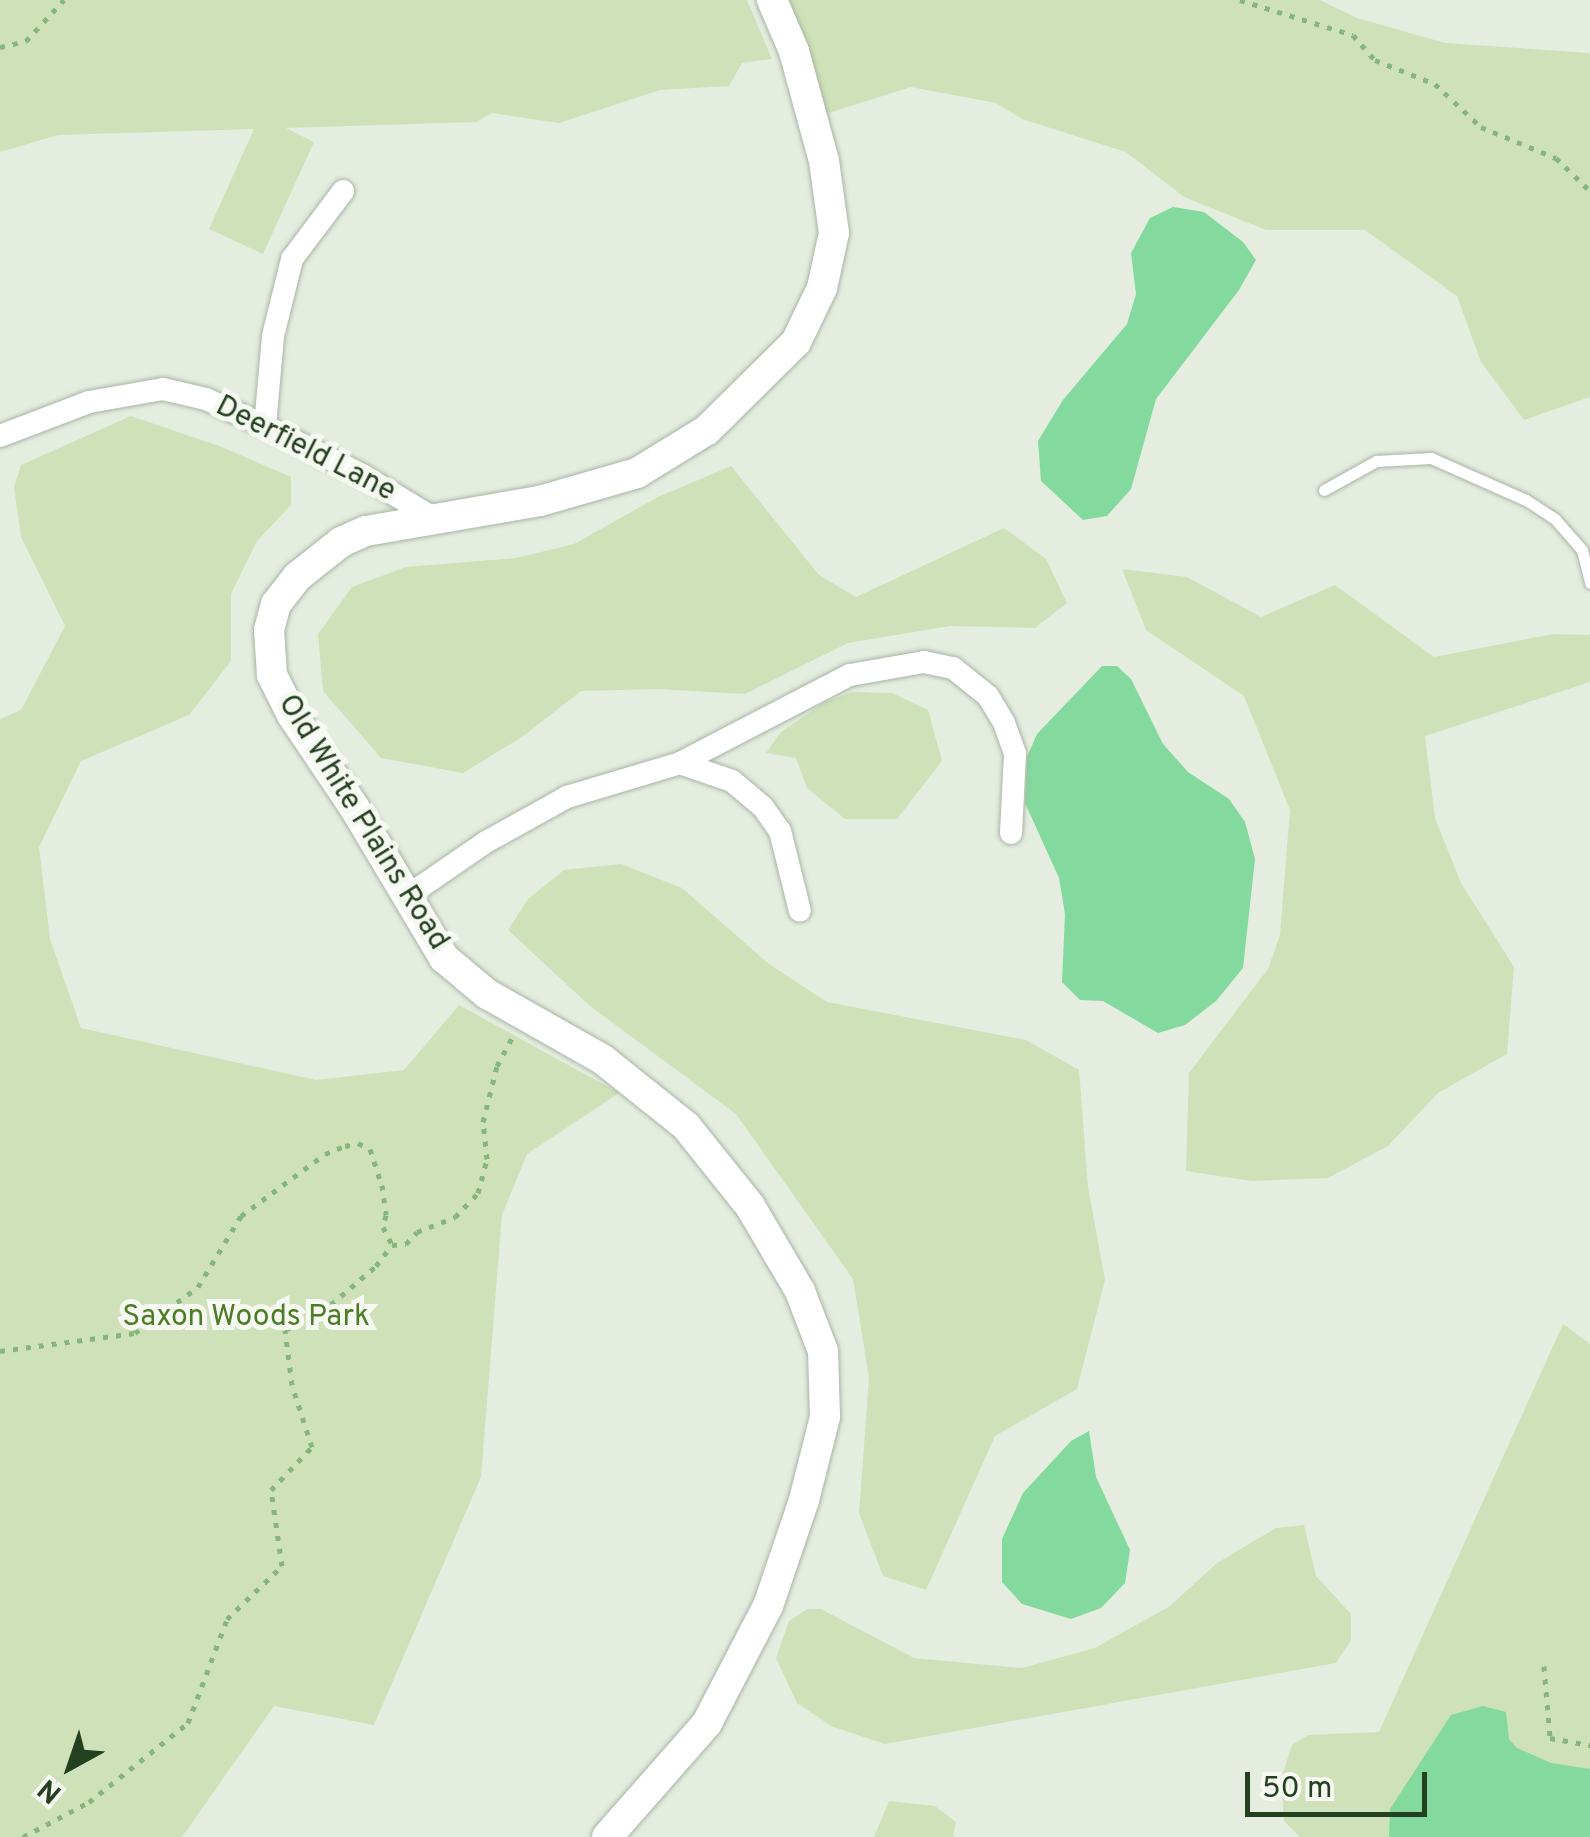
<!DOCTYPE html>
<style>
body{margin:0}
#map{position:relative;width:1590px;height:1837px;overflow:hidden;background:#e5ede1;font-family:Overpass,sans-serif}
div>[style]{position:absolute}
.green>*{inset:0;background:#cfe1b8}
.water>*{inset:0;background:#83d99e}
.path>*{height:5px;margin-top:-2.5px;transform-origin:0;background:repeating-linear-gradient(90deg,#86b57e 0 5px,transparent 0 13px)}
.roads{filter:drop-shadow(0 0 2px #a7b6a3) drop-shadow(0 0 2px #a7b6a3)}
.lane>*{height:11px;margin:-5.5px;padding:0 5.5px;transform-origin:5.5px;border-radius:5.5px;background:#fff}
.street>*{height:22px;margin:-11px;padding:0 11px;transform-origin:11px;border-radius:11px;background:#fff}
.secondary>*{height:30px;margin:-15px;padding:0 15px;transform-origin:15px;border-radius:15px;background:#fff}
span{translate:-50% -50%;white-space:nowrap;text-align:center;line-height:1.15;-webkit-text-stroke:10px #f5f9f2;paint-order:stroke}
.street-label{font-size:30px;color:#23401f}
.park-label{font-size:30px;color:#4c7c25}
.north{position:absolute;left:20px;top:1717px;width:100px;height:100px;-webkit-text-stroke:8px #f5f9f2;paint-order:stroke;rotate:220deg;font-size:28px;font-weight:700;line-height:40px;text-align:center;color:#23401f}
.north::after{content:'';display:block;margin:auto;width:35px;height:45px;background:#23401f;clip-path:polygon(50% 0,100% 100%,50% 72%,0 100%)}
.scale{position:absolute;left:1245px;top:1772px;width:182px;height:45px;box-sizing:border-box;border:5px solid #23401f;border-top:0;padding-left:12px;font-size:30px;line-height:35px;white-space:nowrap;color:#23401f;-webkit-text-stroke:8px #f5f9f2;paint-order:stroke}
</style>
<div id="map">
<div class="green">
<i style="clip-path:polygon(0 0,747px 0,772px 59px,742px 63px,729px 86px,660px 90px,559px 123px,492px 113px,476px 122px,286px 128px,314px 142px,263px 254px,209px 229px,254px 129px,58px 135px,0 152px)"></i>
<i style="clip-path:polygon(786px 0,1320px 0,1357px 18px,1445px 43px,1590px 53px,1590px 397px,1524px 420px,1481px 362px,1457px 296px,1365px 230px,1266px 230px,1184px 197px,1126px 152px,1022px 119px,996px 103px,911px 87px,822px 115px)"></i>
<i style="clip-path:polygon(131px 416px,222px 447px,291px 477px,291px 505px,257px 541px,231px 594px,231px 661px,189px 715px,81px 761px,39px 847px,50px 939px,81px 1028px,316px 1080px,404px 1070px,459px 1005px,619px 1093px,527px 1154px,502px 1215px,481px 1477px,374px 1725px,274px 1706px,182px 1837px,0 1837px,0 719px,21px 710px,65px 626px,21px 537px,14px 487px,21px 465px)"></i>
<i style="clip-path:polygon(731px 466px,819px 575px,856px 597px,1004px 528px,1046px 559px,1067px 603px,1035px 628px,950px 626px,848px 643px,745px 694px,658px 689px,581px 691px,522px 737px,463px 773px,381px 758px,323px 691px,318px 634px,352px 587px,406px 567px,516px 558px,574px 544px,658px 497px)"></i>
<i style="clip-path:polygon(1122px 569px,1187px 577px,1261px 617px,1335px 585px,1434px 657px,1553px 634px,1590px 635px,1590px 682px,1425px 736px,1435px 818px,1461px 883px,1514px 967px,1507px 1054px,1438px 1093px,1388px 1146px,1328px 1178px,1252px 1181px,1186px 1171px,1189px 1073px,1268px 969px,1280px 935px,1290px 810px,1244px 696px,1146px 630px)"></i>
<i style="clip-path:polygon(852px 692px,892px 693px,928px 710px,942px 761px,897px 819px,845px 819px,807px 788px,796px 758px,766px 753px,781px 732px,825px 702px)"></i>
<i style="clip-path:polygon(621px 864px,682px 888px,769px 964px,827px 1002px,1026px 1040px,1079px 1070px,1088px 1187px,1105px 1280px,1077px 1389px,995px 1436px,926px 1590px,883px 1576px,859px 1513px,869px 1378px,853px 1279px,736px 1114px,590px 1006px,508px 930px,528px 899px,564px 870px)"></i>
<i style="clip-path:polygon(1563px 1324px,1590px 1344px,1590px 1837px,1300px 1837px,1284px 1821px,1281px 1779px,1292px 1745px,1308px 1735px,1379px 1732px)"></i>
<i style="clip-path:polygon(1304px 1525px,1316px 1576px,1351px 1614px,1351px 1640px,1336px 1663px,885px 1744px,831px 1726px,797px 1703px,776px 1658px,789px 1621px,807px 1609px,821px 1609px,914px 1658px,1022px 1668px,1095px 1648px,1170px 1606px,1217px 1563px,1276px 1528px)"></i>
<i style="clip-path:polygon(889px 1801px,935px 1806px,956px 1822px,953px 1837px,874px 1837px)"></i>
</div>
<div class="water">
<i style="clip-path:polygon(1173px 207px,1204px 212px,1243px 242px,1256px 260px,1239px 290px,1156px 399px,1131px 489px,1107px 516px,1083px 520px,1041px 481px,1038px 441px,1063px 400px,1127px 324px,1136px 294px,1131px 253px,1150px 218px)"></i>
<i style="clip-path:polygon(1102px 666px,1117px 666px,1131px 679px,1163px 744px,1188px 772px,1229px 799px,1245px 822px,1255px 859px,1243px 968px,1216px 1001px,1185px 1025px,1158px 1033px,1103px 1001px,1080px 1000px,1062px 982px,1065px 914px,1059px 878px,1025px 803px,1027px 757px,1037px 734px)"></i>
<i style="clip-path:polygon(1089px 1431px,1096px 1477px,1130px 1550px,1125px 1583px,1101px 1608px,1071px 1619px,1022px 1604px,1002px 1582px,1002px 1539px,1023px 1493px,1071px 1441px)"></i>
<i style="clip-path:polygon(1483px 1706px,1506px 1712px,1509px 1739px,1517px 1748px,1551px 1763px,1590px 1769px,1590px 1837px,1389px 1837px,1390px 1809px,1451px 1715px)"></i>
</div>
<div class="path">
<i style="left:1240px;top:0;width:118px;rotate:17.2deg"></i>
<i style="left:1353px;top:35px;width:33px;rotate:49deg"></i>
<i style="left:1375px;top:60px;width:65px;rotate:21.8deg"></i>
<i style="left:1435px;top:84px;width:63px;rotate:43.1deg"></i>
<i style="left:1481px;top:127px;width:81px;rotate:22.5deg"></i>
<i style="left:1556px;top:158px;width:47px;rotate:44.1deg"></i>
<i style="left:0;top:47px;width:27px;rotate:-13deg"></i>
<i style="left:26px;top:41px;width:56px;rotate:-47.2deg"></i>
<i style="left:392px;top:1245px;width:14px;rotate:-4deg"></i>
<i style="left:406px;top:1244px;width:16px;rotate:-47deg"></i>
<i style="left:417px;top:1232px;width:41px;rotate:-21.5deg"></i>
<i style="left:455px;top:1217px;width:33px;rotate:-46deg"></i>
<i style="left:478px;top:1193px;width:35px;rotate:-75deg"></i>
<i style="left:487px;top:1159px;width:37px;rotate:-96deg"></i>
<i style="left:483px;top:1122px;width:58px;rotate:-76deg"></i>
<i style="left:497px;top:1066px;width:34px;rotate:-62deg"></i>
<i style="left:0;top:1351px;width:136px;rotate:-7.6deg"></i>
<i style="left:135px;top:1333px;width:78px;rotate:-36.1deg"></i>
<i style="left:198px;top:1287px;width:83px;rotate:-58.8deg"></i>
<i style="left:241px;top:1216px;width:104px;rotate:-36.4deg"></i>
<i style="left:325px;top:1154px;width:22px;rotate:-22deg"></i>
<i style="left:345px;top:1146px;width:13px;rotate:-13deg"></i>
<i style="left:358px;top:1143px;width:13px;rotate:27deg"></i>
<i style="left:370px;top:1149px;width:38px;rotate:72deg"></i>
<i style="left:382px;top:1185px;width:30px;rotate:82deg"></i>
<i style="left:386px;top:1215px;width:12px;rotate:104deg"></i>
<i style="left:383px;top:1227px;width:20px;rotate:63deg"></i>
<i style="left:1544px;top:1666px;width:72px;rotate:85.2deg"></i>
<i style="left:1550px;top:1738px;width:41px;rotate:9.9deg"></i>
<i style="left:23px;top:1837px;width:75px;rotate:-27.9deg"></i>
<i style="left:89px;top:1802px;width:127px;rotate:-38.6deg"></i>
<i style="left:188px;top:1723px;width:111px;rotate:-69.4deg"></i>
<i style="left:227px;top:1619px;width:76px;rotate:-43.9deg"></i>
<i style="left:282px;top:1566px;width:77px;rotate:-98.2deg"></i>
<i style="left:271px;top:1490px;width:59px;rotate:-46.4deg"></i>
<i style="left:312px;top:1447px;width:65px;rotate:-107.9deg"></i>
<i style="left:292px;top:1385px;width:55px;rotate:-97.3deg"></i>
<i style="left:285px;top:1330px;width:40px;rotate:-25deg"></i>
<i style="left:321px;top:1313px;width:72px;rotate:-40.5deg"></i>
<i style="left:376px;top:1266px;width:26px;rotate:-53deg"></i>
</div>
<div class="roads">
<div class="lane">
<i style="left:1324px;top:490px;width:60px;rotate:-29.1deg"></i>
<i style="left:1376px;top:461px;width:55px;rotate:-3.1deg"></i>
<i style="left:1431px;top:458px;width:104px;rotate:23.9deg"></i>
<i style="left:1526px;top:500px;width:35px;rotate:33deg"></i>
<i style="left:1555px;top:519px;width:41px;rotate:48.9deg"></i>
<i style="left:1582px;top:550px;width:34px;rotate:76deg"></i>
</div>
<div class="street">
<i style="left:265px;top:426px;width:90px;rotate:-84.9deg"></i>
<i style="left:273px;top:336px;width:79px;rotate:-76.1deg"></i>
<i style="left:292px;top:259px;width:85px;rotate:-53.1deg"></i>
<i style="left:0;top:436px;width:95px;rotate:-20.9deg"></i>
<i style="left:89px;top:402px;width:75px;rotate:-10deg"></i>
<i style="left:163px;top:389px;width:44px;rotate:13.1deg"></i>
<i style="left:206px;top:399px;width:65px;rotate:24.6deg"></i>
<i style="left:265px;top:426px;width:109px;rotate:26.8deg"></i>
<i style="left:362px;top:475px;width:85px;rotate:31.1deg"></i>
<i style="left:680px;top:763px;width:55px;rotate:19.1deg"></i>
<i style="left:732px;top:781px;width:40px;rotate:40deg"></i>
<i style="left:763px;top:807px;width:29px;rotate:55deg"></i>
<i style="left:780px;top:831px;width:82px;rotate:76deg"></i>
<i style="left:406px;top:897px;width:97px;rotate:-34.5deg"></i>
<i style="left:486px;top:842px;width:93px;rotate:-29.1deg"></i>
<i style="left:567px;top:797px;width:118px;rotate:-16.7deg"></i>
<i style="left:680px;top:763px;width:191px;rotate:-27.4deg"></i>
<i style="left:850px;top:675px;width:75px;rotate:-10deg"></i>
<i style="left:924px;top:662px;width:30px;rotate:12deg"></i>
<i style="left:953px;top:668px;width:45px;rotate:38.7deg"></i>
<i style="left:988px;top:696px;width:31px;rotate:59deg"></i>
<i style="left:1004px;top:723px;width:33px;rotate:70deg"></i>
<i style="left:1015px;top:754px;width:79px;rotate:92.9deg"></i>
</div>
<div class="secondary">
<i style="left:607px;top:1837px;width:152px;rotate:-48.7deg"></i>
<i style="left:707px;top:1723px;width:132px;rotate:-62.5deg"></i>
<i style="left:768px;top:1606px;width:112px;rotate:-71.2deg"></i>
<i style="left:804px;top:1500px;width:86px;rotate:-75.8deg"></i>
<i style="left:825px;top:1417px;width:66px;rotate:-91.7deg"></i>
<i style="left:823px;top:1351px;width:64px;rotate:-111deg"></i>
<i style="left:800px;top:1291px;width:99px;rotate:-120.5deg"></i>
<i style="left:750px;top:1206px;width:102px;rotate:-128.7deg"></i>
<i style="left:686px;top:1126px;width:107px;rotate:-141.4deg"></i>
<i style="left:602px;top:1059px;width:132px;rotate:-150.5deg"></i>
<i style="left:487px;top:994px;width:56px;rotate:-140.1deg"></i>
<i style="left:444px;top:958px;width:176px;rotate:-120.8deg"></i>
<i style="left:354px;top:807px;width:111px;rotate:-124deg"></i>
<i style="left:292px;top:715px;width:45px;rotate:-116.6deg"></i>
<i style="left:272px;top:675px;width:45px;rotate:-93.8deg"></i>
<i style="left:269px;top:630px;width:27px;rotate:-75deg"></i>
<i style="left:276px;top:604px;width:34px;rotate:-52deg"></i>
<i style="left:297px;top:577px;width:56px;rotate:-38.5deg"></i>
<i style="left:341px;top:542px;width:27px;rotate:-24deg"></i>
<i style="left:366px;top:531px;width:177px;rotate:-9.8deg"></i>
<i style="left:540px;top:501px;width:101px;rotate:-16.1deg"></i>
<i style="left:637px;top:473px;width:82px;rotate:-31.6deg"></i>
<i style="left:707px;top:430px;width:125px;rotate:-44.7deg"></i>
<i style="left:796px;top:342px;width:60px;rotate:-64.3deg"></i>
<i style="left:822px;top:288px;width:56px;rotate:-77.7deg"></i>
<i style="left:834px;top:233px;width:73px;rotate:-97.9deg"></i>
<i style="left:824px;top:161px;width:114px;rotate:-105.3deg"></i>
<i style="left:794px;top:51px;width:56px;rotate:-113.3deg"></i>
</div>
</div>
<div class="street-label">
<span style="left:305px;top:450px;rotate:27deg">Deerfield Lane</span>
<span style="left:362px;top:823px;rotate:58deg">Old White Plains Road</span>
</div>
<div class="park-label">
<span style="left:246px;top:1318px">Saxon Woods Park</span>
</div>
<div class="north">N</div>
<div class="scale">50 m</div>
</div>
